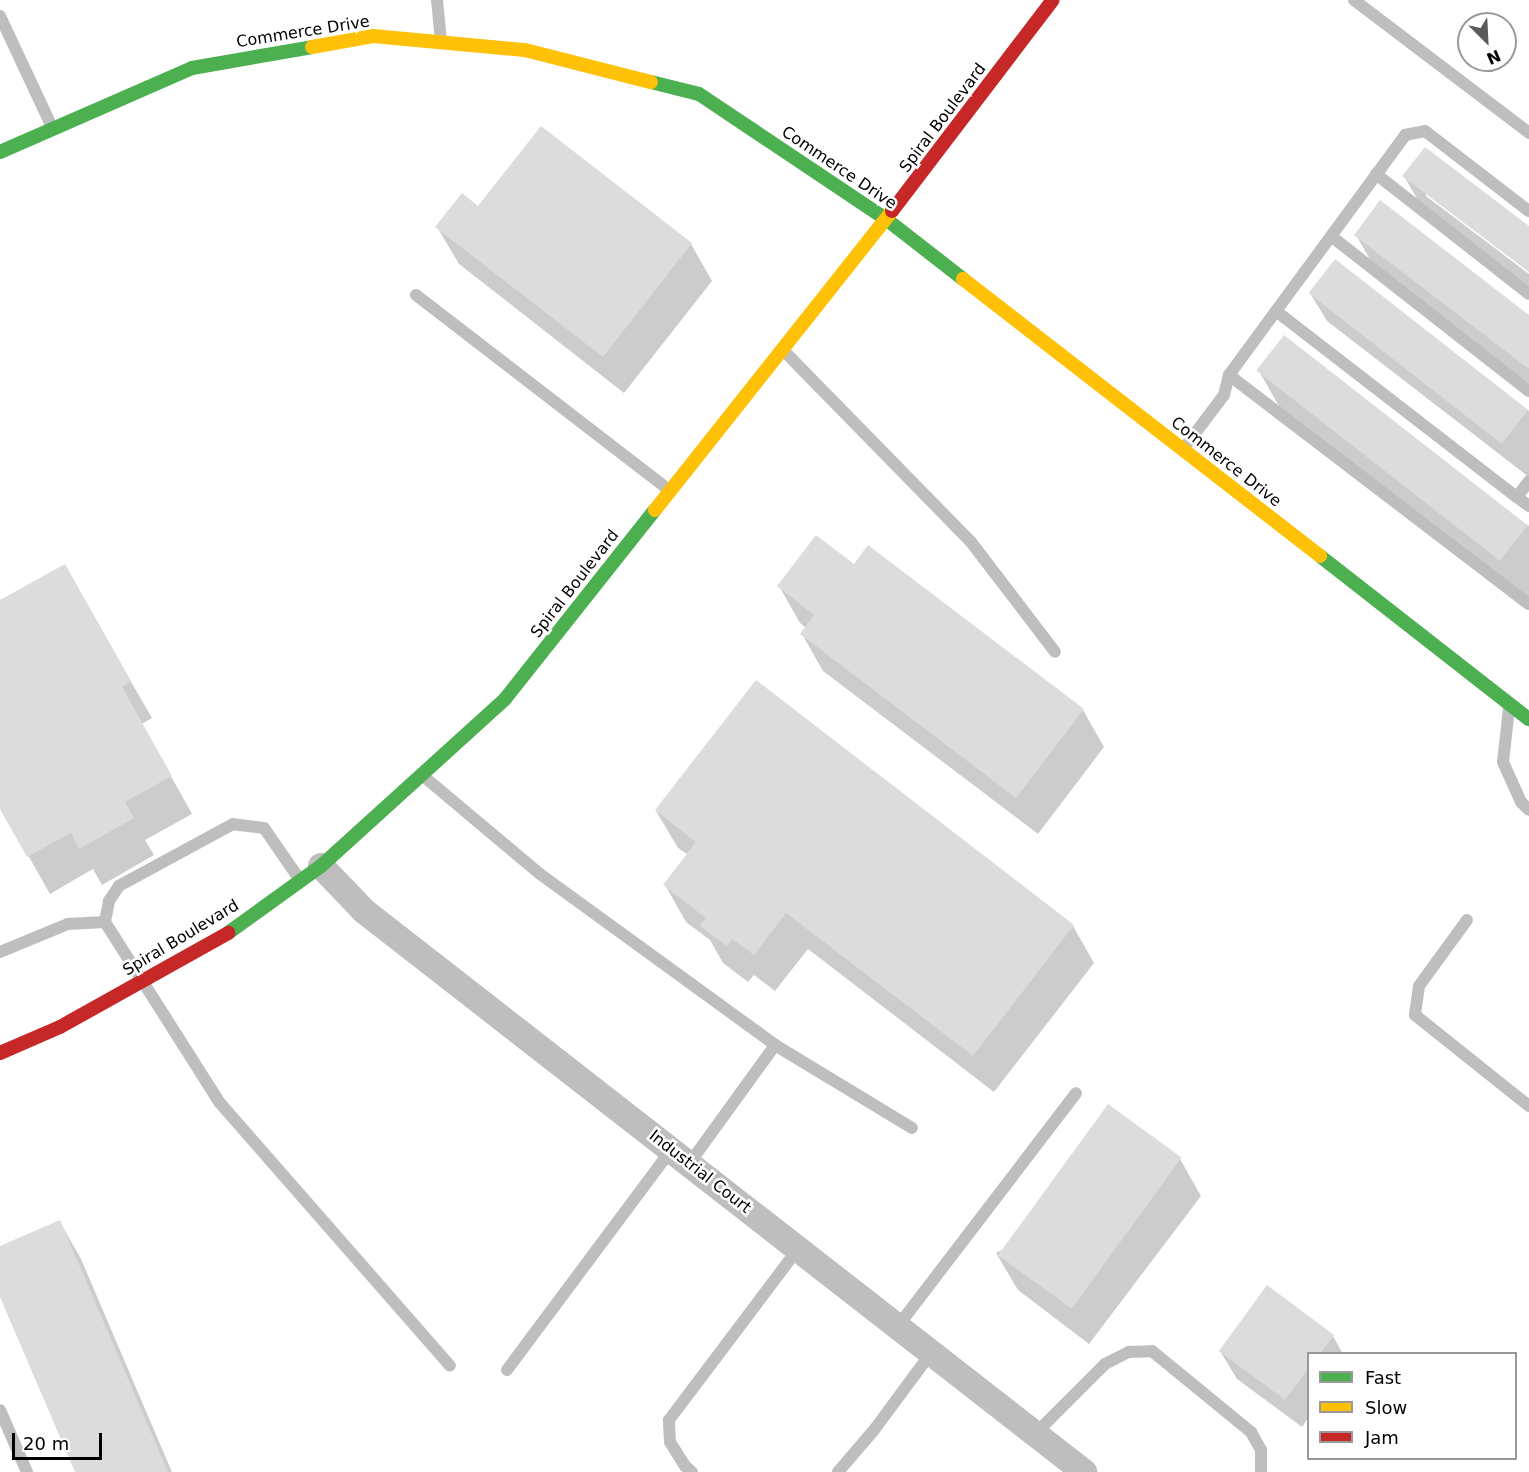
<!DOCTYPE html>
<style>
body{margin:0}
#map{position:relative;width:1529px;height:1472px;overflow:hidden;background:#fff;font-family:"DejaVu Sans",sans-serif}
div>[style]{position:absolute}
.shadow>*{inset:0;background:#0003}
.building>*{inset:0;background:#dcdcdc;transform-origin:0 0}
.lane>*{height:12px;margin:-6px;padding:0 6px;transform-origin:6px;border-radius:6px;background:#bebebe}
.street>*{height:26px;margin:-13px;padding:0 13px;transform-origin:13px;border-radius:13px;background:#bebebe}
.fast>*{height:14px;margin:-7px;padding:0 7px;transform-origin:7px;border-radius:7px;background:#4caf50}
.slow>*{height:14px;margin:-7px;padding:0 7px;transform-origin:7px;border-radius:7px;background:#ffc107}
.jam>*{height:14px;margin:-7px;padding:0 7px;transform-origin:7px;border-radius:7px;background:#c62828}
span{translate:-50% -50%;white-space:nowrap;text-align:center;line-height:1.15;-webkit-text-stroke:5px #fff;paint-order:stroke}
.street-label{font-size:16px;color:#000}
.legend{position:absolute;left:1307px;top:1352px;width:210px;height:108px;box-sizing:border-box;background:#fff;border:2px solid #999;margin:0;padding:8px 10px;list-style:none;font-size:18px;color:#000}
.legend li{display:flex;align-items:center;gap:12px;height:30px}
.legend b{width:30px;border:2px solid #999}
.north{position:absolute;left:1457px;top:12px;width:60px;height:60px;box-sizing:border-box;background:#fff;border:2px solid #999;border-radius:50%;rotate:156deg;font-size:16px;font-weight:700;line-height:24px;text-align:center;color:#000}
.north::after{content:'';display:block;margin:auto;width:21px;height:27px;background:#595959;clip-path:polygon(50% 0,100% 100%,50% 72%,0 100%)}
.scale{position:absolute;left:12px;top:1433px;width:90px;height:27px;box-sizing:border-box;border:3px solid #000;border-top:0;padding-left:8px;font-size:18px;line-height:21px;white-space:nowrap;color:#000;-webkit-text-stroke:4px #fff;paint-order:stroke}
</style>
<div id="map">
<div class="shadow">
<i style="clip-path:polygon(1404px 176px,1529px 228px,1529px 271px,1426px 192px,1426px 196px,1529px 274px,1529px 287px,1420px 204px)"></i>
<i style="clip-path:polygon(479px 208px,691px 244px,712px 281px,624px 393px,459px 264px,437px 227px)"></i>
<i style="clip-path:polygon(1356px 235px,1529px 317px,1529px 384px,1372px 263px)"></i>
<i style="clip-path:polygon(1310px 293px,1529px 411px,1529px 477px,1327px 321px)"></i>
<i style="clip-path:polygon(1259px 371px,1529px 526px,1529px 600px,1280px 408px)"></i>
<i style="clip-path:polygon(64px 566px,152px 718px,142px 724px,192px 814px,145px 840px,154px 855px,102px 885px,93px 869px,50px 894px,0 806px,0 602px)"></i>
<i style="clip-path:polygon(779px 586px,1083px 710px,1104px 747px,1038px 834px,823px 671px,802px 634px,806px 628px,800px 623px)"></i>
<i style="clip-path:polygon(656px 811px,1073px 926px,1094px 963px,994px 1092px,808px 949px,775px 991px,754px 975px,748px 982px,723px 963px,710px 940px,686px 922px,665px 885px,688px 855px,678px 848px)"></i>
<i style="clip-path:polygon(1180px 1159px,1201px 1196px,1089px 1344px,1018px 1290px,996px 1253px)"></i>
<i style="clip-path:polygon(60px 1222px,81px 1259px,172px 1472px,76px 1472px,0 1294px,0 1248px)"></i>
<i style="clip-path:polygon(1333px 1336px,1343px 1354px,1308px 1354px,1308px 1418px,1302px 1427px,1237px 1379px,1220px 1351px)"></i>
</div>
<div class="building">
<i style="clip-path:polygon(541px 126px,692px 243px,603px 357px,435px 227px,462px 193px,478px 206px)"></i>
<i style="clip-path:polygon(1425px 147px,1529px 226px,1529px 272px,1402px 176px)"></i>
<i style="clip-path:polygon(1380px 200px,1529px 315px,1529px 369px,1354px 235px)"></i>
<i style="left:1335px;top:259px;width:245px;height:43px;rotate:38deg"></i>
<i style="left:1284px;top:335px;width:309px;height:45px;rotate:38deg"></i>
<i style="clip-path:polygon(816px 535px,854px 564px,868px 545px,1084px 709px,1016px 798px,800px 634px,814px 615px,777px 586px)"></i>
<i style="clip-path:polygon(65px 564px,131px 681px,122px 687px,172px 776px,125px 802px,134px 818px,79px 849px,71px 833px,27px 857px,0 809px,0 600px)"></i>
<i style="clip-path:polygon(756px 680px,1074px 925px,973px 1056px,786px 913px,754px 955px,732px 939px,727px 946px,700px 926px,706px 918px,663px 885px,696px 842px,655px 810px)"></i>
<i style="left:1108px;top:1104px;width:91px;height:187px;rotate:36deg"></i>
<i style="clip-path:polygon(60px 1220px,168px 1472px,75px 1472px,0 1297px,0 1246px)"></i>
<i style="clip-path:polygon(1267px 1285px,1334px 1335px,1320px 1354px,1308px 1354px,1308px 1369px,1285px 1400px,1219px 1351px)"></i>
</div>
<div class="lane">
<i style="left:437px;top:0;width:41px;rotate:84.4deg"></i>
<i style="left:1354px;top:0;width:220px;rotate:37.2deg"></i>
<i style="left:0;top:16px;width:125px;rotate:64.9deg"></i>
<i style="left:1376px;top:174px;width:194px;rotate:38.1deg"></i>
<i style="left:1331px;top:236px;width:251px;rotate:38.1deg"></i>
<i style="left:416px;top:295px;width:319px;rotate:37.6deg"></i>
<i style="left:1276px;top:311px;width:304px;rotate:37.7deg"></i>
<i style="left:783px;top:350px;width:269px;rotate:45.6deg"></i>
<i style="left:971px;top:542px;width:138px;rotate:52.6deg"></i>
<i style="left:1229px;top:375px;width:377px;rotate:37.4deg"></i>
<i style="left:1184px;top:448px;width:66px;rotate:-53deg"></i>
<i style="left:1224px;top:395px;width:21px;rotate:-76deg"></i>
<i style="left:1229px;top:375px;width:298px;rotate:-53.7deg"></i>
<i style="left:1405px;top:135px;width:20px;rotate:-11deg"></i>
<i style="left:1425px;top:131px;width:131px;rotate:37.6deg"></i>
<i style="left:1529px;top:481px;width:20px;rotate:127deg"></i>
<i style="left:1517px;top:497px;width:15px;rotate:37deg"></i>
<i style="left:1509px;top:708px;width:54px;rotate:96.3deg"></i>
<i style="left:1503px;top:762px;width:44px;rotate:65.8deg"></i>
<i style="left:1521px;top:802px;width:11px;rotate:45deg"></i>
<i style="left:422px;top:775px;width:154px;rotate:40deg"></i>
<i style="left:540px;top:874px;width:291px;rotate:36deg"></i>
<i style="left:775px;top:1045px;width:160px;rotate:31.2deg"></i>
<i style="left:300px;top:880px;width:63px;rotate:-124.7deg"></i>
<i style="left:264px;top:828px;width:31px;rotate:-173deg"></i>
<i style="left:233px;top:824px;width:130px;rotate:151.5deg"></i>
<i style="left:119px;top:886px;width:18px;rotate:124deg"></i>
<i style="left:109px;top:901px;width:21px;rotate:101deg"></i>
<i style="left:105px;top:922px;width:214px;rotate:57.6deg"></i>
<i style="left:220px;top:1103px;width:349px;rotate:48.8deg"></i>
<i style="left:1467px;top:920px;width:82px;rotate:126deg"></i>
<i style="left:1419px;top:986px;width:29px;rotate:98deg"></i>
<i style="left:1415px;top:1015px;width:146px;rotate:38.6deg"></i>
<i style="left:0;top:952px;width:74px;rotate:-22.4deg"></i>
<i style="left:68px;top:924px;width:37px;rotate:-3deg"></i>
<i style="left:689px;top:1164px;width:147px;rotate:-54.1deg"></i>
<i style="left:898px;top:1326px;width:293px;rotate:-52.6deg"></i>
<i style="left:507px;top:1370px;width:274px;rotate:-53.3deg"></i>
<i style="left:0;top:1410px;width:68px;rotate:66.5deg"></i>
<i style="left:1035px;top:1434px;width:99px;rotate:-45deg"></i>
<i style="left:1105px;top:1364px;width:27px;rotate:-27deg"></i>
<i style="left:1129px;top:1352px;width:23px;rotate:-2deg"></i>
<i style="left:1152px;top:1351px;width:128px;rotate:39.3deg"></i>
<i style="left:1251px;top:1432px;width:21px;rotate:61deg"></i>
<i style="left:1261px;top:1450px;width:22px;rotate:90deg"></i>
<i style="left:692px;top:1472px;width:9px;rotate:-139deg"></i>
<i style="left:685px;top:1466px;width:28px;rotate:-122deg"></i>
<i style="left:670px;top:1442px;width:22px;rotate:-93deg"></i>
<i style="left:669px;top:1420px;width:214px;rotate:-53deg"></i>
<i style="left:838px;top:1472px;width:55px;rotate:-49.4deg"></i>
<i style="left:874px;top:1430px;width:96px;rotate:-53.5deg"></i>
</div>
<div class="street">
<i style="left:321px;top:866px;width:62px;rotate:46.3deg"></i>
<i style="left:364px;top:911px;width:913px;rotate:37.92deg"></i>
</div>
<div class="fast">
<i style="left:651px;top:82px;width:49px;rotate:14deg"></i>
<i style="left:699px;top:94px;width:225px;rotate:33.8deg"></i>
<i style="left:886px;top:219px;width:98px;rotate:37.9deg"></i>
<i style="left:0;top:152px;width:210px;rotate:-23.6deg"></i>
<i style="left:192px;top:68px;width:122px;rotate:-9.9deg"></i>
<i style="left:1320px;top:556px;width:265px;rotate:38deg"></i>
<i style="left:228px;top:933px;width:115px;rotate:-35.8deg"></i>
<i style="left:321px;top:866px;width:248px;rotate:-42.2deg"></i>
<i style="left:505px;top:699px;width:241px;rotate:-51.6deg"></i>
</div>
<div class="slow">
<i style="left:312px;top:47px;width:62px;rotate:-10.2deg"></i>
<i style="left:373px;top:36px;width:153px;rotate:5.3deg"></i>
<i style="left:525px;top:50px;width:130px;rotate:14.3deg"></i>
<i style="left:963px;top:279px;width:452px;rotate:37.8deg"></i>
<i style="left:655px;top:510px;width:382px;rotate:-51.6deg"></i>
</div>
<div class="jam">
<i style="left:892px;top:211px;width:265px;rotate:-52.7deg"></i>
<i style="left:0;top:1053px;width:65px;rotate:-23.4deg"></i>
<i style="left:60px;top:1027px;width:193px;rotate:-29.2deg"></i>
</div>
<div class="street-label">
<span style="left:303px;top:32px;rotate:-9deg">Commerce Drive</span>
<span style="left:943px;top:118px;rotate:-53deg">Spiral Boulevard</span>
<span style="left:839px;top:168px;rotate:34deg">Commerce Drive</span>
<span style="left:1226px;top:462px;rotate:38deg">Commerce Drive</span>
<span style="left:575px;top:584px;rotate:-52deg">Spiral Boulevard</span>
<span style="left:181px;top:938px;rotate:-31deg">Spiral Boulevard</span>
<span style="left:700px;top:1172px;rotate:38deg">Industrial Court</span>
</div>
<ul class="legend">
<li><b style="height:8px;background:#4caf50"></b>Fast</li>
<li><b style="height:8px;background:#ffc107"></b>Slow</li>
<li><b style="height:8px;background:#c62828"></b>Jam</li>
</ul>
<div class="north">N</div>
<div class="scale">20 m</div>
</div>
